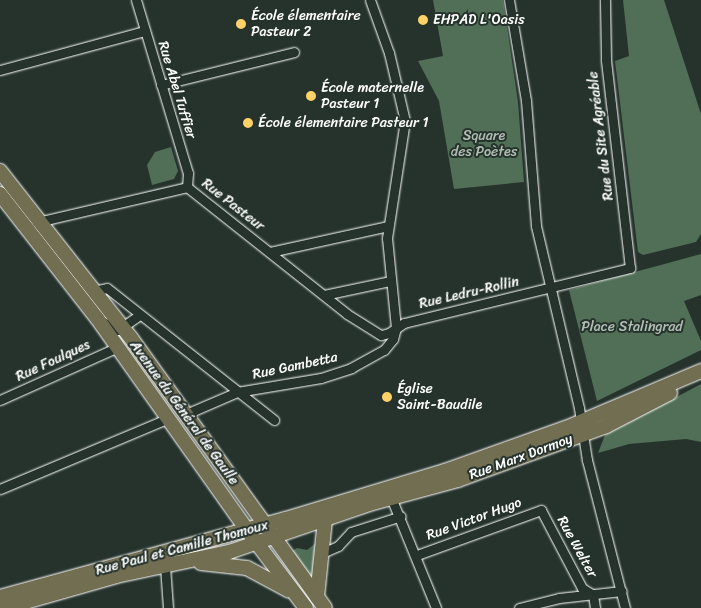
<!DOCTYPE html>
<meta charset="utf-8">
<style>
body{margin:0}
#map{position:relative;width:701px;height:608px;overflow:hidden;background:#26332d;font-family:Sriracha,sans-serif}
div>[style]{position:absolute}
.green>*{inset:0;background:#516e56}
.roads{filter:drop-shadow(0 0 1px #fff) drop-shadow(0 0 1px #fff)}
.minor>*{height:9px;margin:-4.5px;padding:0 4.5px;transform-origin:4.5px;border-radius:4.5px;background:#26332d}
.primary>*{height:14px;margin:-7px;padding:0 7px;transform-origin:7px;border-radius:7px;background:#726e52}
.dots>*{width:14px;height:14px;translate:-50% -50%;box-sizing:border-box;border:2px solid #26332d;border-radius:50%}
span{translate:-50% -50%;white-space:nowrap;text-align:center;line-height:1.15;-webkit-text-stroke:4px #26332d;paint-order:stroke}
.poi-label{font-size:14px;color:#fff}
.left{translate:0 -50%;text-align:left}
.street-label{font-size:14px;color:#fff}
.park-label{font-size:14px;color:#b1beb3}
</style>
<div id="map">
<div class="green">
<i style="clip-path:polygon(433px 0,503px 0,518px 102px,524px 182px,454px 189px,439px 101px,418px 61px,443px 56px)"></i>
<i style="clip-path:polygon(623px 0,664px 0,701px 114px,701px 234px,696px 242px,643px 255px,638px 252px,615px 61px,629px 56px)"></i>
<i style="clip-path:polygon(171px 147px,178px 171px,174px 179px,152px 185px,147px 165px,155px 152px)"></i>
<i style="clip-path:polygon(701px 254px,701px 295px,684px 301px,701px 341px,701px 350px,597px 401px,569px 290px)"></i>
<i style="clip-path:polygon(701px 384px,701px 442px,686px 439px,629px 444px,598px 453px,605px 435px)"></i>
<i style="clip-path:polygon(316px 543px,312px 579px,292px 551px,297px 548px,307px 550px)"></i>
</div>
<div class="roads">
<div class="minor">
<i style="left:136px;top:0;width:181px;rotate:73.3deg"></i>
<i style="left:188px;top:173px;width:14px;rotate:94deg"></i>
<i style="left:509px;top:0;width:102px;rotate:80.4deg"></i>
<i style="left:526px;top:101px;width:125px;rotate:85.4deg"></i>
<i style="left:536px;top:226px;width:187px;rotate:76.7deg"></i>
<i style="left:579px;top:408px;width:53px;rotate:81.3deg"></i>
<i style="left:587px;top:460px;width:153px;rotate:75.6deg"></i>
<i style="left:0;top:70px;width:150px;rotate:-15.1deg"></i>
<i style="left:161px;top:85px;width:137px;rotate:-13.9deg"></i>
<i style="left:187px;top:187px;width:204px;rotate:38.4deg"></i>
<i style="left:347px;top:314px;width:40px;rotate:32deg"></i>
<i style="left:381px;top:335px;width:8px;rotate:-14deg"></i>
<i style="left:389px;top:333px;width:18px;rotate:-34deg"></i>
<i style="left:404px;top:323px;width:233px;rotate:-13.7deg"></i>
<i style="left:630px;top:268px;width:210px;rotate:-96.6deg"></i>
<i style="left:606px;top:59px;width:59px;rotate:-91deg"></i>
<i style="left:37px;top:222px;width:154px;rotate:-13.1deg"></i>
<i style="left:270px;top:252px;width:121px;rotate:-12.4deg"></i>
<i style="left:93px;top:291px;width:14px;rotate:-12deg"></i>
<i style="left:107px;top:288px;width:213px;rotate:38.3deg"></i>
<i style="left:324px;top:295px;width:67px;rotate:-12deg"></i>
<i style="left:103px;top:322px;width:17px;rotate:28deg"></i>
<i style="left:118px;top:330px;width:24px;rotate:-35deg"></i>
<i style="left:0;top:400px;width:129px;rotate:-24.2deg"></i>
<i style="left:186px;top:414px;width:56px;rotate:-23.3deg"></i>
<i style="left:237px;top:392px;width:85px;rotate:-9.5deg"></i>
<i style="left:321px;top:378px;width:32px;rotate:-18deg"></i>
<i style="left:351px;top:368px;width:38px;rotate:-29deg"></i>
<i style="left:384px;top:350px;width:14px;rotate:-51deg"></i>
<i style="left:393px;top:339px;width:11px;rotate:-75deg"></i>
<i style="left:396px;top:328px;width:90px;rotate:-95.7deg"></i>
<i style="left:387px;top:238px;width:118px;rotate:-81.3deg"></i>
<i style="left:405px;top:121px;width:70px;rotate:-103.2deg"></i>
<i style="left:389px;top:53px;width:56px;rotate:-109.7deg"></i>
<i style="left:0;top:489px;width:183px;rotate:-22.8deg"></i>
<i style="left:390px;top:495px;width:122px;rotate:67.8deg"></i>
<i style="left:320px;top:554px;width:20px;rotate:-24deg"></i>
<i style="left:338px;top:546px;width:19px;rotate:-47deg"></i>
<i style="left:351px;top:532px;width:52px;rotate:-17.7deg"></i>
<i style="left:417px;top:555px;width:132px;rotate:-19.9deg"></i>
<i style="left:541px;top:510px;width:88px;rotate:62.3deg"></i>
<i style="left:582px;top:588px;width:13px;rotate:32deg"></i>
<i style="left:165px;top:566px;width:42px;rotate:85.9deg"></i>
<i style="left:593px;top:595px;width:13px;rotate:81deg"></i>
<i style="left:519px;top:608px;width:41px;rotate:-14deg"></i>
<i style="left:559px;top:598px;width:63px;rotate:-6.3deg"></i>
</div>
<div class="primary">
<i style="left:0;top:171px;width:212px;rotate:51.9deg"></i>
<i style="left:131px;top:338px;width:332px;rotate:54.3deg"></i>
<i style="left:0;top:194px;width:157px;rotate:52deg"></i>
<i style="left:97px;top:318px;width:260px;rotate:54.7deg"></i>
<i style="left:247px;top:530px;width:98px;rotate:52.9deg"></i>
<i style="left:201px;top:563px;width:46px;rotate:6.2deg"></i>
<i style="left:247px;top:568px;width:47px;rotate:28.2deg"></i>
<i style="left:0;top:597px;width:296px;rotate:-15.3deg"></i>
<i style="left:286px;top:519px;width:166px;rotate:-16.8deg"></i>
<i style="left:445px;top:471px;width:128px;rotate:-19.6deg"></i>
<i style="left:566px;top:428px;width:147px;rotate:-22.9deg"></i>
<i style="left:317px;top:597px;width:78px;rotate:-84.1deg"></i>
<i style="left:4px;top:608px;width:116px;rotate:-15.9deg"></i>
<i style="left:116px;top:576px;width:116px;rotate:-12deg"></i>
<i style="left:229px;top:552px;width:148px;rotate:-18.9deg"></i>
<i style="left:369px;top:504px;width:92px;rotate:-15.1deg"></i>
<i style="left:458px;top:480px;width:158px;rotate:-20deg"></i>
<i style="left:606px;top:426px;width:72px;rotate:-27.3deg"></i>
</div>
</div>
<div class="dots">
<i style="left:423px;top:20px;background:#ffd166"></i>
<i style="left:241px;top:24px;background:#ffd166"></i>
<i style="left:311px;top:96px;background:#ffd166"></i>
<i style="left:248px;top:123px;background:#ffd166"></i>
<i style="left:387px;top:397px;background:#ffd166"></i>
</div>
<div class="poi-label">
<span class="left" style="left:251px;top:24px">École élementaire<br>Pasteur 2</span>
<span class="left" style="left:433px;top:20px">EHPAD L'Oasis</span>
<span class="left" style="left:321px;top:96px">École maternelle<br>Pasteur 1</span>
<span class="left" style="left:258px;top:123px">École élementaire Pasteur 1</span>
<span class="left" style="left:397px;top:397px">Église<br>Saint-Baudile</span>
</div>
<div class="street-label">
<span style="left:177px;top:90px;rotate:73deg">Rue Abel Tuffier</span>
<span style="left:601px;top:136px;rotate:-97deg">Rue du Site Agréable</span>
<span style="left:233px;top:205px;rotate:38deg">Rue Pasteur</span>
<span style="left:469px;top:293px;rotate:-13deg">Rue Ledru-Rollin</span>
<span style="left:53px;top:361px;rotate:-25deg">Rue Foulques</span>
<span style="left:295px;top:366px;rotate:-12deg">Rue Gambetta</span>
<span style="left:184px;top:413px;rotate:54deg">Avenue du Général de Gaulle</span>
<span style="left:521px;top:457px;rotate:-20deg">Rue Marx Dormoy</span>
<span style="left:474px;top:519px;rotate:-20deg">Rue Victor Hugo</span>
<span style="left:577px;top:547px;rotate:61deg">Rue Welter</span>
<span style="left:182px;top:548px;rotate:-15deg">Rue Paul et Camille Thomoux</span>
</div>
<div class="park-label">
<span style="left:484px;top:144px">Square<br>des Poètes</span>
<span style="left:632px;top:327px">Place Stalingrad</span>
</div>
</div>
